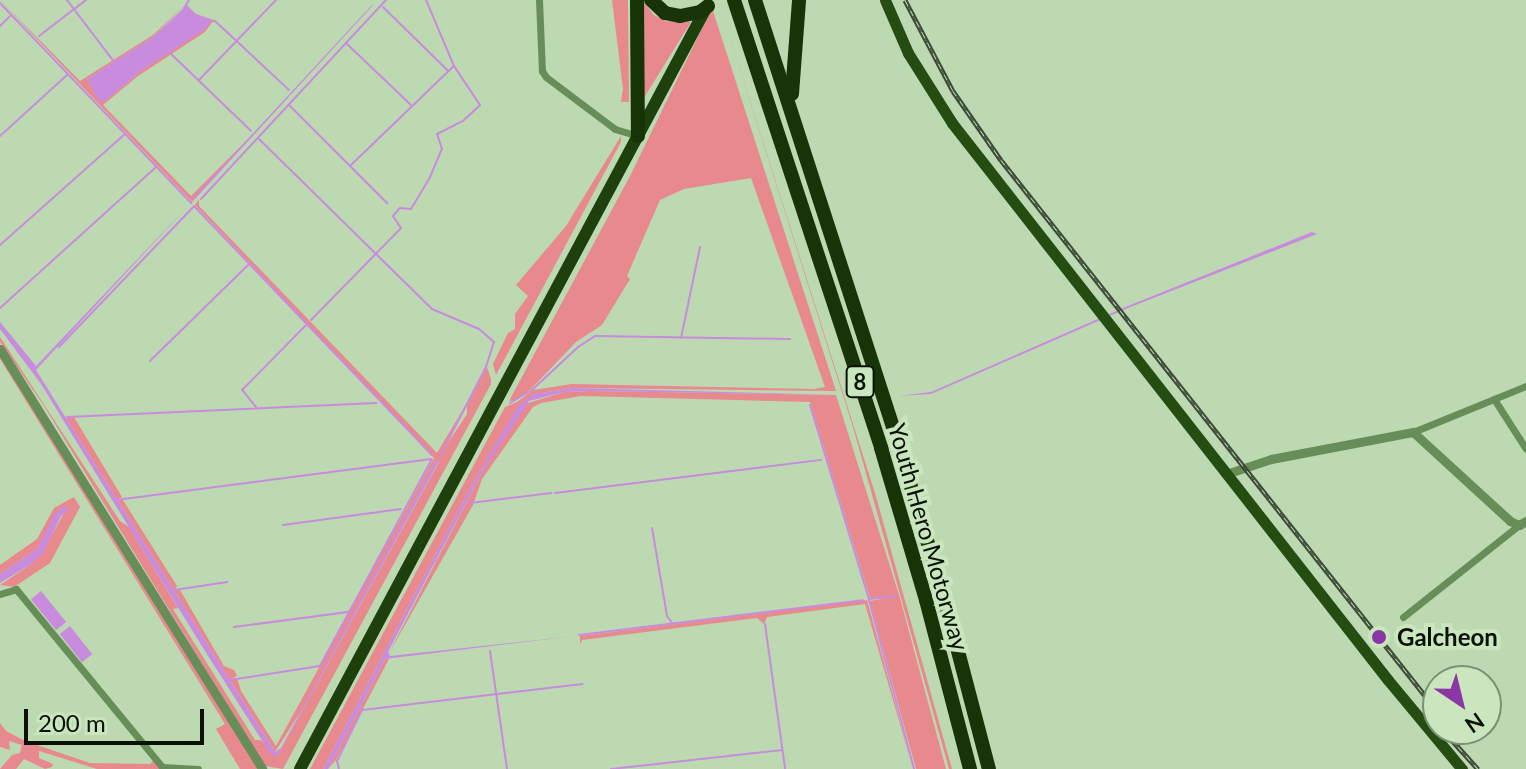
<!DOCTYPE html>
<style>
body{margin:0}
#map{position:relative;width:1526px;height:769px;overflow:hidden;background:#bcd9b2;font-family:Lato,sans-serif}
div>[style]{position:absolute}
.green>*{inset:0;background:#e8898e}
.water>*{inset:0;background:#c98bde;transform-origin:0 0}
.stream>*{height:2px;margin:-1px;padding:0 1px;transform-origin:1px;border-radius:1px;background:#c98bde}
.minor>*{height:7px;margin:-3.5px;padding:0 3.5px;transform-origin:3.5px;border-radius:3.5px;background:#678d58}
.tertiary>*{height:9px;margin:-4.5px;padding:0 4.5px;transform-origin:4.5px;border-radius:4.5px;background:#678d58}
.primary>*{height:11px;margin:-5.5px;padding:0 5.5px;transform-origin:5.5px;border-radius:5.5px;background:#254d11}
.trunk>*{height:12px;margin:-6px;padding:0 6px;transform-origin:6px;border-radius:6px;background:#1e400c}
.motorway>*{height:14px;margin:-7px;padding:0 7px;transform-origin:7px;border-radius:7px;background:#173408}
.rail>*{height:5px;margin-top:-2.5px;transform-origin:0;background:repeating-linear-gradient(90deg,#c9e6be 0 6px,#3c4a36 0 12px);box-sizing:border-box;border-block:2px solid #3c4a36}
.dots>*{width:22px;height:22px;translate:-50% -50%;box-sizing:border-box;border:4px solid #c9e6be;border-radius:50%}
span{translate:-50% -50%;white-space:nowrap;text-align:center;line-height:1.15;-webkit-text-stroke:8px #c9e6be;paint-order:stroke}
.shield-label span{padding:2px 6px;background:#c9e6be;border:2px solid;border-radius:6px;-webkit-text-stroke-width:0}
.shield-label{font-size:22px;color:#091205;font-weight:700}
.street-label{font-size:24px;color:#091205}
.poi-label{font-size:24px;color:#091205;font-weight:700}
.left{translate:0 -50%;text-align:left}
.north{position:absolute;left:1422px;top:665px;width:80px;height:80px;box-sizing:border-box;background:#c9e6be;border:2px solid #7c9174;border-radius:50%;rotate:145deg;font-size:22px;font-weight:700;line-height:32px;text-align:center;color:#091205}
.north::after{content:'';display:block;margin:auto;width:28px;height:36px;background:#8a37a5;clip-path:polygon(50% 0,100% 100%,50% 72%,0 100%)}
.scale{position:absolute;left:24px;top:709px;width:180px;height:36px;box-sizing:border-box;border:4px solid #091205;border-top:0;padding-left:10px;font-size:24px;line-height:28px;white-space:nowrap;color:#091205;-webkit-text-stroke:6px #c9e6be;paint-order:stroke}
</style>
<div id="map">
<div class="green">
<i style="clip-path:polygon(0 0,80px 81px,153px 35px,186px 4px,153px 37px,87px 79px,95px 93px,105px 101px,141px 71px,189px 39px,211px 19px,214px 20px,205px 32px,138px 76px,103px 105px,191px 196px,253px 134px,192px 202px)"></i>
<i style="clip-path:polygon(612px 0,628px 0,629px 102px,621px 102px,623px 89px)"></i>
<i style="clip-path:polygon(642px 0,654px 15px,666px 21px,691px 22px,642px 101px)"></i>
<i style="clip-path:polygon(712px 8px,836px 391px,573px 388px,534px 394px,518px 408px,474px 481px,323px 769px,310px 769px,505px 407px,517px 402px,533px 390px,572px 384px,814px 389px,825px 387px,751px 178px,684px 189px,660px 200px,627px 276px,630px 279px,602px 325px,576px 342px,532px 388px,516px 400px,509px 401px,630px 176px)"></i>
<i style="clip-path:polygon(722px 13px,875px 493px,952px 769px,949px 769px,853px 427px)"></i>
<i style="clip-path:polygon(621px 136px,621px 142px,496px 375px,493px 364px,508px 333px,515px 329px,515px 314px,528px 296px,516px 285px,566px 226px)"></i>
<i style="clip-path:polygon(199px 199px,199px 206px,437px 453px,465px 406px,440px 455px,467px 414px,467px 406px,487px 367px,491px 379px,491px 384px,283px 769px,265px 766px,44px 406px,0 342px,0 337px,120px 521px,129px 527px,178px 608px,173px 609px,255px 740px,261px 740px,277px 757px,439px 462px,436px 460px,306px 703px,275px 752px,66px 418px,74px 417px,122px 497px,119px 499px,123px 500px,177px 586px,175px 590px,180px 590px,224px 666px,234px 670px,237px 676px,231px 679px,237px 678px,241px 691px,276px 746px,434px 458px,195px 205px)"></i>
<i style="clip-path:polygon(0 351px,259px 769px,240px 769px,216px 729px,225px 724px,0 359px)"></i>
<i style="clip-path:polygon(589px 391px,836px 395px,900px 598px,946px 769px,916px 769px,870px 601px,897px 596px,870px 598px,810px 402px,581px 396px,541px 403px,533px 407px,482px 479px,473px 505px,388px 655px,481px 474px,525px 404px,564px 392px)"></i>
<i style="clip-path:polygon(74px 497px,80px 507px,50px 563px,14px 587px,0 585px,30px 565px,42px 553px,65px 511px,56px 514px,37px 549px,0 574px,0 565px,37px 539px,54px 508px)"></i>
<i style="clip-path:polygon(867px 600px,913px 769px,865px 604px,767px 617px,764px 624px,757px 618px,582px 640px,580px 644px,580px 636px)"></i>
<i style="clip-path:polygon(385px 659px,389px 659px,336px 760px,328px 769px)"></i>
<i style="clip-path:polygon(0 723px,6px 731px,25px 741px,90px 763px,150px 764px,153px 761px,161px 769px,97px 769px,39px 751px,39px 758px,53px 764px,52px 767px,45px 769px,24px 759px,16px 769px,0 769px,12px 755px,20px 753px,22px 745px,9px 741px,10px 750px,0 747px)"></i>
</div>
<div class="water">
<i style="clip-path:polygon(374px 4px,195px 199px,193px 198px,371px 6px)"></i>
<i style="clip-path:polygon(187px 5px,196px 14px,211px 19px,207px 28px,141px 71px,105px 101px,99px 101px,87px 79px,153px 37px)"></i>
<i style="clip-path:polygon(188px 206px,36px 370px,275px 752px,281px 748px,436px 460px,439px 461px,277px 757px,270px 753px,203px 648px,41px 384px,0 329px,0 322px,36px 366px)"></i>
<i style="clip-path:polygon(1312px 232px,1317px 234px,1128px 308px,931px 394px,898px 396px,931px 392px,1123px 308px)"></i>
<i style="clip-path:polygon(573px 388px,836px 395px,589px 391px,564px 392px,529px 401px,481px 474px,388px 652px,390px 656px,575px 636px,385px 659px,328px 769px,323px 769px,474px 481px,519px 405px,534px 394px)"></i>
<i style="clip-path:polygon(64px 506px,69px 509px,61px 516px,43px 553px,30px 565px,0 583px,0 574px,37px 549px,55px 514px)"></i>
<i style="left:41px;top:591px;width:40px;height:13px;rotate:51deg"></i>
<i style="left:70px;top:626px;width:36px;height:13px;rotate:52deg"></i>
</div>
<div class="stream">
<i style="left:67px;top:0;width:79px;rotate:52.7deg"></i>
<i style="left:0;top:3px;width:277px;rotate:46.3deg"></i>
<i style="left:383px;top:7px;width:90px;rotate:44.5deg"></i>
<i style="left:184px;top:8px;width:9px;rotate:-58deg"></i>
<i style="left:209px;top:21px;width:6px"></i>
<i style="left:215px;top:21px;width:101px;rotate:43deg"></i>
<i style="left:0;top:26px;width:14px;rotate:-45deg"></i>
<i style="left:39px;top:36px;width:59px;rotate:-37.5deg"></i>
<i style="left:347px;top:44px;width:88px;rotate:43.6deg"></i>
<i style="left:168px;top:51px;width:115px;rotate:43.9deg"></i>
<i style="left:199px;top:80px;width:111px;rotate:-46.1deg"></i>
<i style="left:289px;top:105px;width:139px;rotate:45deg"></i>
<i style="left:0;top:136px;width:91px;rotate:-42.3deg"></i>
<i style="left:258px;top:138px;width:244px;rotate:44.5deg"></i>
<i style="left:432px;top:309px;width:51px;rotate:23.1deg"></i>
<i style="left:479px;top:329px;width:20px;rotate:41deg"></i>
<i style="left:494px;top:342px;width:28px;rotate:108deg"></i>
<i style="left:485px;top:369px;width:98px;rotate:117.3deg"></i>
<i style="left:350px;top:166px;width:143px;rotate:-43.9deg"></i>
<i style="left:201px;top:199px;width:272px;rotate:-47.1deg"></i>
<i style="left:0;top:245px;width:166px;rotate:-41.6deg"></i>
<i style="left:0;top:308px;width:210px;rotate:-42.1deg"></i>
<i style="left:311px;top:320px;width:129px;rotate:-45.6deg"></i>
<i style="left:401px;top:228px;width:14px;rotate:-124deg"></i>
<i style="left:393px;top:216px;width:11px;rotate:-49deg"></i>
<i style="left:400px;top:208px;width:11px;rotate:5deg"></i>
<i style="left:411px;top:209px;width:37px;rotate:-59deg"></i>
<i style="left:430px;top:177px;width:30px;rotate:-67deg"></i>
<i style="left:442px;top:149px;width:16px;rotate:-108deg"></i>
<i style="left:437px;top:134px;width:29px;rotate:-27deg"></i>
<i style="left:463px;top:121px;width:23px;rotate:-43deg"></i>
<i style="left:480px;top:105px;width:47px;rotate:-123.7deg"></i>
<i style="left:454px;top:66px;width:72px;rotate:-113deg"></i>
<i style="left:681px;top:338px;width:93px;rotate:-78.2deg"></i>
<i style="left:59px;top:347px;width:195px;rotate:-46.2deg"></i>
<i style="left:194px;top:206px;width:344px;rotate:46.3deg"></i>
<i style="left:150px;top:361px;width:139px;rotate:-44.4deg"></i>
<i style="left:510px;top:403px;width:27px;rotate:-31deg"></i>
<i style="left:533px;top:389px;width:62px;rotate:-43deg"></i>
<i style="left:578px;top:347px;width:20px;rotate:-33deg"></i>
<i style="left:595px;top:336px;width:195px;rotate:0.9deg"></i>
<i style="left:810px;top:405px;width:200px;rotate:73.1deg"></i>
<i style="left:868px;top:596px;width:179px;rotate:75.1deg"></i>
<i style="left:256px;top:407px;width:22px;rotate:-129deg"></i>
<i style="left:242px;top:390px;width:91px;rotate:-45.4deg"></i>
<i style="left:67px;top:417px;width:310px;rotate:-2.6deg"></i>
<i style="left:555px;top:493px;width:268px;rotate:-7.1deg"></i>
<i style="left:116px;top:500px;width:318px;rotate:-7.4deg"></i>
<i style="left:470px;top:503px;width:82px;rotate:-7deg"></i>
<i style="left:283px;top:525px;width:119px;rotate:-7.7deg"></i>
<i style="left:652px;top:528px;width:89px;rotate:80.3deg"></i>
<i style="left:667px;top:616px;width:9px;rotate:54deg"></i>
<i style="left:174px;top:590px;width:54px;rotate:-8.6deg"></i>
<i style="left:869px;top:599px;width:27px;rotate:-6deg"></i>
<i style="left:765px;top:624px;width:146px;rotate:82.1deg"></i>
<i style="left:234px;top:627px;width:115px;rotate:-7.5deg"></i>
<i style="left:579px;top:635px;width:286px;rotate:-7deg"></i>
<i style="left:490px;top:651px;width:119px;rotate:81.8deg"></i>
<i style="left:230px;top:680px;width:91px;rotate:-8.8deg"></i>
<i style="left:320px;top:666px;width:235px;rotate:-61.6deg"></i>
<i style="left:339px;top:769px;width:8px;rotate:-104deg"></i>
<i style="left:337px;top:761px;width:57px;rotate:-63.9deg"></i>
<i style="left:362px;top:710px;width:222px;rotate:-6.7deg"></i>
<i style="left:611px;top:769px;width:172px;rotate:-6.3deg"></i>
</div>
<div class="minor">
<i style="left:539px;top:0;width:71px;rotate:87.6deg"></i>
<i style="left:542px;top:71px;width:7px;rotate:56deg"></i>
<i style="left:546px;top:77px;width:86px;rotate:37deg"></i>
<i style="left:615px;top:129px;width:24px;rotate:17deg"></i>
<i style="left:1494px;top:399px;width:59px;rotate:57.4deg"></i>
<i style="left:1413px;top:432px;width:122px;rotate:-22.2deg"></i>
<i style="left:0;top:594px;width:17px;rotate:-17deg"></i>
<i style="left:16px;top:589px;width:230px;rotate:50.6deg"></i>
<i style="left:162px;top:767px;width:36px;rotate:3deg"></i>
<i style="left:1403px;top:617px;width:148px;rotate:-38.4deg"></i>
</div>
<div class="tertiary">
<i style="left:0;top:349px;width:495px;rotate:58deg"></i>
<i style="left:1226px;top:474px;width:47px;rotate:-18.4deg"></i>
<i style="left:1271px;top:459px;width:145px;rotate:-10.8deg"></i>
<i style="left:1413px;top:432px;width:132px;rotate:42.5deg"></i>
<i style="left:1510px;top:521px;width:10px;rotate:24deg"></i>
<i style="left:1519px;top:525px;width:8px;rotate:-30deg"></i>
</div>
<div class="primary">
<i style="left:885px;top:0;width:58px;rotate:66.5deg"></i>
<i style="left:908px;top:53px;width:83px;rotate:57.8deg"></i>
<i style="left:952px;top:123px;width:707px;rotate:51.95deg"></i>
<i style="left:1388px;top:680px;width:116px;rotate:50.3deg"></i>
</div>
<div class="trunk">
<i style="left:300px;top:769px;width:865px;rotate:-61.92deg"></i>
</div>
<div class="motorway">
<i style="left:637px;top:0;width:136px;rotate:89.6deg"></i>
<i style="left:651px;top:0;width:19px;rotate:43deg"></i>
<i style="left:665px;top:13px;width:15px;rotate:11deg"></i>
<i style="left:680px;top:16px;width:20px;rotate:-11deg"></i>
<i style="left:700px;top:12px;width:10px;rotate:-37deg"></i>
<i style="left:734px;top:0;width:472px;rotate:71.8deg"></i>
<i style="left:881px;top:448px;width:159px;rotate:73.5deg"></i>
<i style="left:926px;top:600px;width:175px;rotate:75.4deg"></i>
<i style="left:755px;top:0;width:466px;rotate:72.1deg"></i>
<i style="left:898px;top:443px;width:158px;rotate:73.4deg"></i>
<i style="left:943px;top:594px;width:181px;rotate:75.3deg"></i>
<i style="left:792px;top:94px;width:94px;rotate:-85.7deg"></i>
</div>
<div class="rail">
<i style="left:905px;top:0;width:103px;rotate:62.2deg"></i>
<i style="left:953px;top:91px;width:84px;rotate:55.2deg"></i>
<i style="left:1001px;top:160px;width:704px;rotate:51.63deg"></i>
<i style="left:1442px;top:729px;width:54px;rotate:48deg"></i>
</div>
<div class="dots">
<i style="left:1379px;top:637px;background:#8a37a5"></i>
</div>
<div class="shield-label">
<span style="left:860px;top:382px">8</span>
</div>
<div class="street-label">
<span style="left:929px;top:537px;rotate:74deg">Youth Hero Motorway</span>
</div>
<div class="poi-label">
<span class="left" style="left:1397px;top:637px">Galcheon</span>
</div>
<div class="north">N</div>
<div class="scale">200 m</div>
</div>
